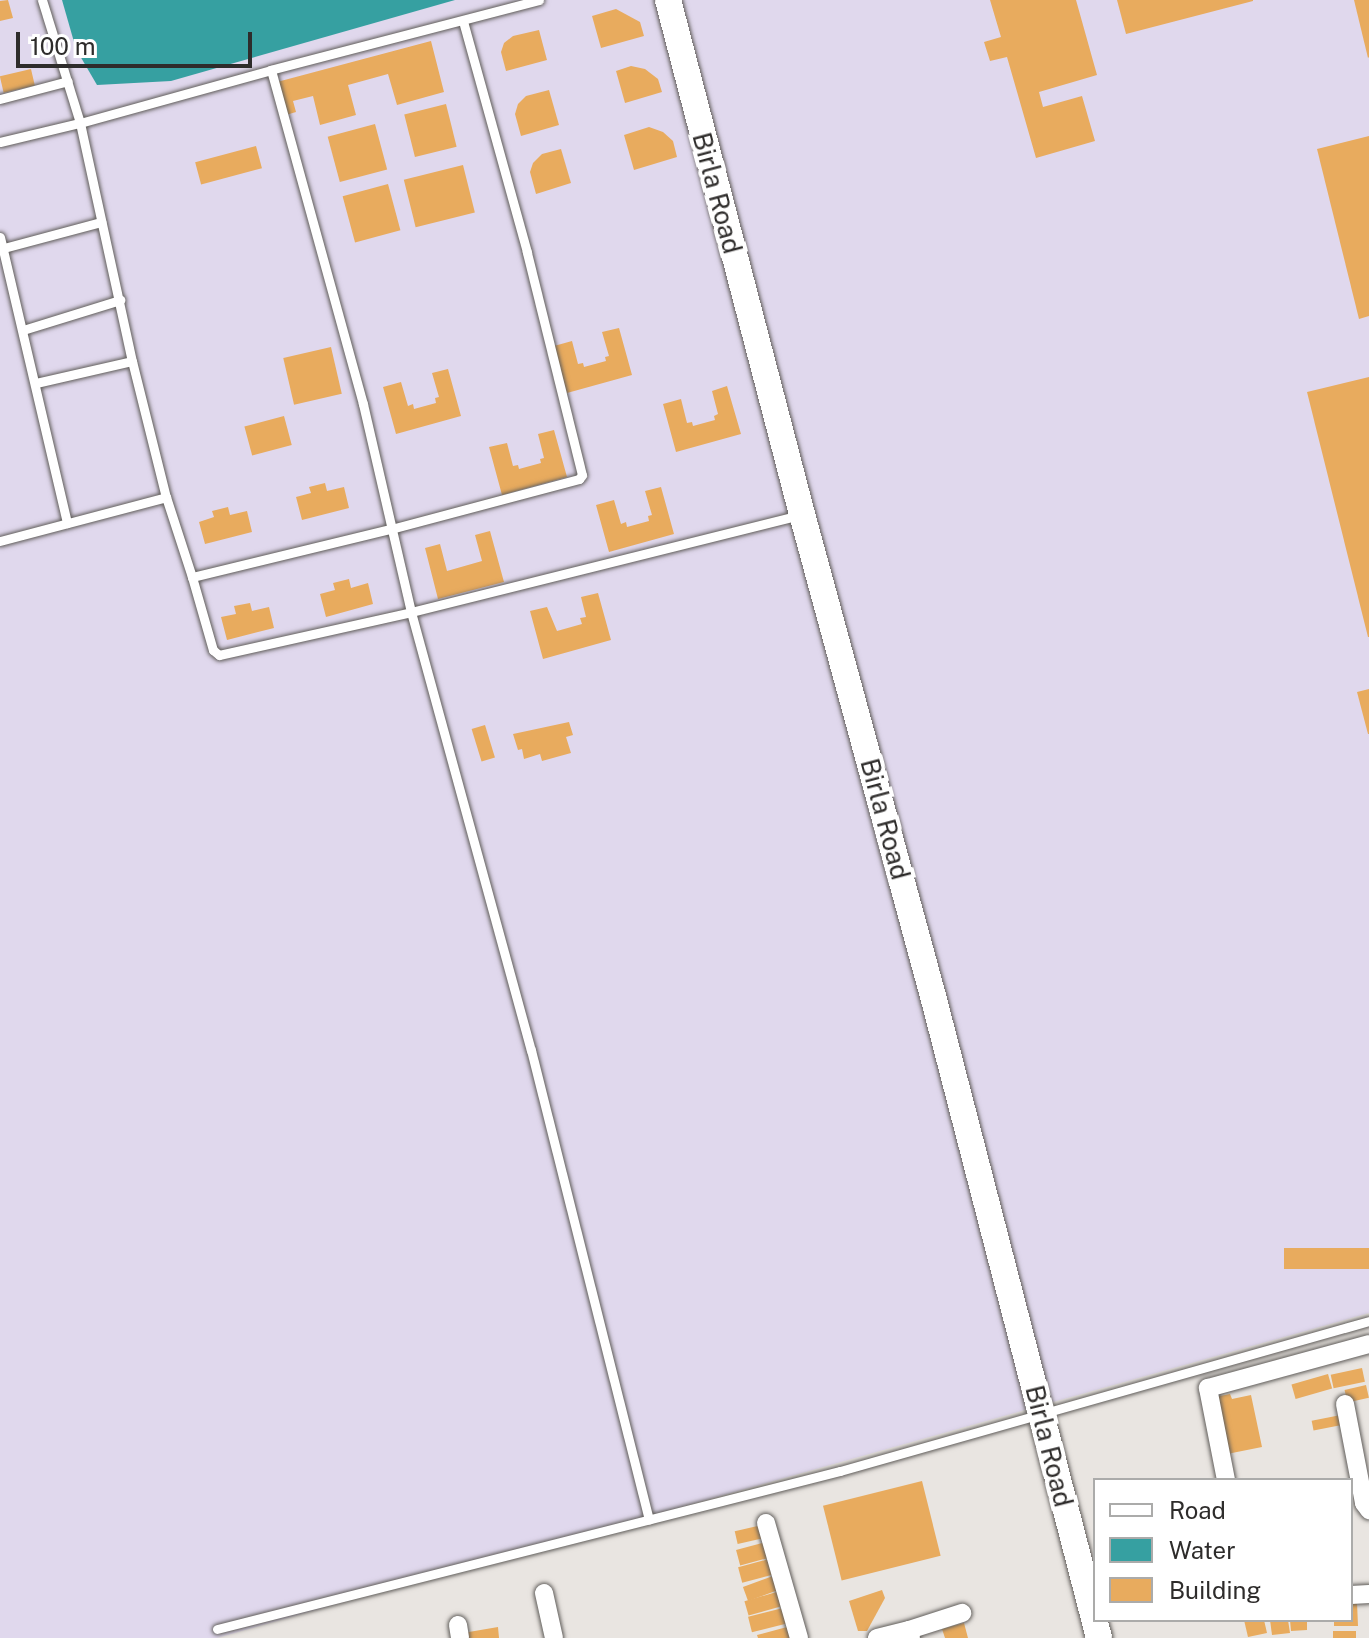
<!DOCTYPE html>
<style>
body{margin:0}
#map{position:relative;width:1369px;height:1638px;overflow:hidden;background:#e9e5e1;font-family:"Public Sans",sans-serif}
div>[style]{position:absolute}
.industrial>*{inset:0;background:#e0d8ed}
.water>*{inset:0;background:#36a0a1}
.building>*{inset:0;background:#e8ab5e;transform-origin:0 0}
.roads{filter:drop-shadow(0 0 2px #605d5a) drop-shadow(0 0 2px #605d5a)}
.lane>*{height:9px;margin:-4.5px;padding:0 4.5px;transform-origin:4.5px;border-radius:4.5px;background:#fff}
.street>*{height:18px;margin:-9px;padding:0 9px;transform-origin:9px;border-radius:9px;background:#fff}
.secondary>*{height:26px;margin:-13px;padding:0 13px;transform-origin:13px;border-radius:13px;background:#fff}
span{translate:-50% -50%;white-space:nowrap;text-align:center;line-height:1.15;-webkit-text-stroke:8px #fff;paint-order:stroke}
.street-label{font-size:26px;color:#2e2c2b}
.legend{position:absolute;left:1093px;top:1478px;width:260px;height:144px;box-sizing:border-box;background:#fff;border:2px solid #ababaa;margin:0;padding:10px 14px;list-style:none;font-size:24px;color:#2e2c2b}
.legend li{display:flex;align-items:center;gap:16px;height:40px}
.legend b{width:40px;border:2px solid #ababaa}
.scale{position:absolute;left:16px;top:32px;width:236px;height:36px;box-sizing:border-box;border:4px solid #2e2c2b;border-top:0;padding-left:10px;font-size:24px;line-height:28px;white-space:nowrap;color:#2e2c2b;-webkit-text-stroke:6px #fff;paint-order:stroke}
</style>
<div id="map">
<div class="industrial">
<i style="clip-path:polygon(0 0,1369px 0,1369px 1313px,217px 1638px,0 1638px)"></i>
</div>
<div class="water">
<i style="clip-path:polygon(62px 0,455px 0,171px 81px,97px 85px,76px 49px)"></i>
</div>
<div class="building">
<i style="clip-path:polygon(8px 0,13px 18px,0 21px,0 1px)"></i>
<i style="clip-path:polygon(990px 0,1076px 0,1097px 75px,1039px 92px,1043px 107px,1082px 96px,1095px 141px,1036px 158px,1007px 57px,990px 61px,984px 42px,1001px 37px)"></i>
<i style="clip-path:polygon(1117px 0,1253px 0,1253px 1px,1126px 34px)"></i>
<i style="clip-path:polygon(1354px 0,1369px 0,1369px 57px,1368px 58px)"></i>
<i style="clip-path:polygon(616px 9px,640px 22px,644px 36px,601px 48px,592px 16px)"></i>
<i style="clip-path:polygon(539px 30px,547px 60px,506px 71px,501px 52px,504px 43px,513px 36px)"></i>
<i style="clip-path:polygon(431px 41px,444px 92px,397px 105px,388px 74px,348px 85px,356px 115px,320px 125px,313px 96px,293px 101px,296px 112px,286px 115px,277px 82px)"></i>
<i style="clip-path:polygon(631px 66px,645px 69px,658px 79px,662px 92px,625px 103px,616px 71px)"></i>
<i style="left:31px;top:69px;width:17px;height:32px;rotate:77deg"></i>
<i style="clip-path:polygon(549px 90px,559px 125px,521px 136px,515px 114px,518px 104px,526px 96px)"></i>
<i style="left:446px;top:104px;width:44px;height:43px;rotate:76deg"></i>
<i style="left:375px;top:124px;width:47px;height:49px;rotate:75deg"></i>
<i style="clip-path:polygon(649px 127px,663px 132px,673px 141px,677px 157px,634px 170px,624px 135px)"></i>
<i style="clip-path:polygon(1369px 136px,1369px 316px,1359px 319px,1317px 149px)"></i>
<i style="left:256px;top:146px;width:23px;height:63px;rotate:75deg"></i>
<i style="clip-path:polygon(561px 149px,571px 183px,536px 194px,530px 172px,533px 163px,542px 154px)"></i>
<i style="left:463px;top:165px;width:49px;height:61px;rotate:76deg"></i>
<i style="left:388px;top:184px;width:48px;height:47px;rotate:75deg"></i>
<i style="clip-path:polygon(619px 328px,632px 375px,567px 393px,554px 346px,572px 341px,578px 364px,583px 363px,584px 367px,606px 361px,605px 357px,609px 356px,602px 332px)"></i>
<i style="left:331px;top:347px;width:48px;height:49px;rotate:77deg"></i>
<i style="clip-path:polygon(448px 369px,461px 416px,396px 434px,383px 387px,401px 382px,408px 406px,413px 404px,414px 409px,436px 403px,435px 398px,439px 397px,432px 373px)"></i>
<i style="clip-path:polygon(1369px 377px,1369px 637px,1368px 637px,1307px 392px)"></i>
<i style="clip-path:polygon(727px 386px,741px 434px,676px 452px,663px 404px,681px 399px,687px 423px,692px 422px,693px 426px,715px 420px,714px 416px,718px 414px,712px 391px)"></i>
<i style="left:284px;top:416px;width:30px;height:41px;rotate:75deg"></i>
<i style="clip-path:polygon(554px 430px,567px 477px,502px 495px,489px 447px,507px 443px,513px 466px,518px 465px,519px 469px,541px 463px,540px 459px,544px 458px,538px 434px)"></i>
<i style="clip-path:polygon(325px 483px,327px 491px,344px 487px,349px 508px,302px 520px,296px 497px,311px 493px,309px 487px)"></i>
<i style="clip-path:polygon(661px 487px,674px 534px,609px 552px,596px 505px,614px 500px,621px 524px,626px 522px,627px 527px,649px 521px,648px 516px,652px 515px,645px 491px)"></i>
<i style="clip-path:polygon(228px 507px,230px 515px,247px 511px,252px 532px,205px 544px,199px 522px,214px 517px,212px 511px)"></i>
<i style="clip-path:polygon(490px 531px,504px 582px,438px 599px,425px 548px,440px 544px,447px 571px,482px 561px,475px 535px)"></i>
<i style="clip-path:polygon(349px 579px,351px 588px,368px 583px,373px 604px,326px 617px,320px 594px,335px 590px,333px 583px)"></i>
<i style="clip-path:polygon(598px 593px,611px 640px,543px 659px,530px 611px,547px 607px,557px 631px,582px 624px,580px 618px,586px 617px,581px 597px)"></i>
<i style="clip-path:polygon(250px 603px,252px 611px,269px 607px,274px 628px,227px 640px,221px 617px,236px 614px,234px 606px)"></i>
<i style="clip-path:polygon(1369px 689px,1369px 734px,1368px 734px,1357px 692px)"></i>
<i style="clip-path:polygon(569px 722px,573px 735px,566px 737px,571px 753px,542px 761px,540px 754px,524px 759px,522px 749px,518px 750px,513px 734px)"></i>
<i style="left:485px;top:725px;width:34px;height:14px;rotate:73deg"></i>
<i style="left:1369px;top:1248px;width:21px;height:85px;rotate:90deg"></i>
<i style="left:1362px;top:1368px;width:14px;height:32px;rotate:78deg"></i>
<i style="left:1328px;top:1374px;width:15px;height:38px;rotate:74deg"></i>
<i style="left:1366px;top:1385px;width:13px;height:22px;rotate:77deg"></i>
<i style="clip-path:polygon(1230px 1394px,1232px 1399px,1251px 1395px,1262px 1447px,1222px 1455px,1210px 1398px)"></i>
<i style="left:1346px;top:1414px;width:10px;height:35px;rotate:79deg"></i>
<i style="left:922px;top:1481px;width:77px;height:102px;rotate:76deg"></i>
<i style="left:762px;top:1525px;width:13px;height:28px;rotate:77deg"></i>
<i style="left:766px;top:1542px;width:16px;height:31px;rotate:75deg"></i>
<i style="left:769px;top:1559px;width:16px;height:32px;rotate:75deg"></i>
<i style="left:773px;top:1576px;width:15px;height:32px;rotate:70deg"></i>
<i style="clip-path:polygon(882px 1590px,885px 1598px,867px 1631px,858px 1631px,849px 1601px)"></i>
<i style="left:780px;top:1591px;width:15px;height:37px;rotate:74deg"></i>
<i style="clip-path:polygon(1357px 1602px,1358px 1626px,1334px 1626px,1334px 1620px,1351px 1620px,1351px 1603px)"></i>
<i style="left:783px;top:1608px;width:16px;height:36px;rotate:76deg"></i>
<i style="clip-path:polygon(1244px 1620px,1264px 1620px,1267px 1633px,1248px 1637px)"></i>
<i style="clip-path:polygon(1270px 1620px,1288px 1620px,1290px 1633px,1272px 1635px)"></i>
<i style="clip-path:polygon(1290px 1620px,1307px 1620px,1307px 1630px,1291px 1631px)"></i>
<i style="clip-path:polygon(964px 1623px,968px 1638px,945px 1638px,942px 1629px)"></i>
<i style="clip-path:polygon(498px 1627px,499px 1638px,464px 1638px,463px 1633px)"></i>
<i style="clip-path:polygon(787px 1627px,790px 1638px,758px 1638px,757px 1635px)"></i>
<i style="left:1333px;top:1631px;width:23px;height:7px"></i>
</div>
<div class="roads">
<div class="lane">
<i style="left:42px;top:0;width:129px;rotate:72.8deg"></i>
<i style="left:80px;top:123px;width:198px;rotate:-15.5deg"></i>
<i style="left:539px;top:0;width:277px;rotate:165.4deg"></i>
<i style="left:271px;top:70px;width:346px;rotate:74.6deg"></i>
<i style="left:363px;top:404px;width:213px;rotate:77deg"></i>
<i style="left:411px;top:612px;width:454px;rotate:74.7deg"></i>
<i style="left:531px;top:1050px;width:484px;rotate:75.9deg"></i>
<i style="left:0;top:99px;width:70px;rotate:-14.8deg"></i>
<i style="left:0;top:142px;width:82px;rotate:-13.4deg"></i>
<i style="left:80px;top:123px;width:244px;rotate:77.7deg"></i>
<i style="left:132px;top:361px;width:140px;rotate:76deg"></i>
<i style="left:166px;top:497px;width:84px;rotate:72deg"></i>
<i style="left:192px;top:577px;width:205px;rotate:-13.6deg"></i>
<i style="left:391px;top:529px;width:195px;rotate:-14.9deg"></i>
<i style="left:579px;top:479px;width:5px;rotate:-53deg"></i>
<i style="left:582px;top:475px;width:230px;rotate:-103.9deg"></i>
<i style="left:527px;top:252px;width:240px;rotate:-105.5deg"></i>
<i style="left:0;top:237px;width:294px;rotate:76.8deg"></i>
<i style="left:0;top:249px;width:105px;rotate:-15deg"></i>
<i style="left:23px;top:330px;width:102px;rotate:-17.2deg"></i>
<i style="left:36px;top:383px;width:98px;rotate:-12.9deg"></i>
<i style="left:0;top:541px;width:172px;rotate:-14.8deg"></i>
<i style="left:192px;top:577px;width:76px;rotate:74deg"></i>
<i style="left:213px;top:650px;width:8px;rotate:40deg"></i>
<i style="left:219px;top:655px;width:197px;rotate:-12.6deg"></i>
<i style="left:411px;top:612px;width:400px;rotate:-14deg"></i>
<i style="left:217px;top:1629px;width:643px;rotate:-14.23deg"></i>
<i style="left:840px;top:1471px;width:550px;rotate:-15.83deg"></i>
</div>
<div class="street">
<i style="left:1345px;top:1404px;width:101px;rotate:79.1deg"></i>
<i style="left:1364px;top:1503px;width:9px;rotate:54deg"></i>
<i style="left:1226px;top:1480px;width:94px;rotate:-101.1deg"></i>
<i style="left:1208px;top:1388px;width:167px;rotate:-15.3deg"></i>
<i style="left:766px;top:1523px;width:120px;rotate:74deg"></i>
<i style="left:544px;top:1593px;width:46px;rotate:77.5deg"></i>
<i style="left:1351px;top:1595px;width:18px;rotate:-3deg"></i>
<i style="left:458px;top:1625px;width:13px;rotate:81deg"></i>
<i style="left:877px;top:1638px;width:33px;rotate:-14deg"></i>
<i style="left:911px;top:1638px;width:8px;rotate:-104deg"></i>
<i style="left:909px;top:1630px;width:56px;rotate:-17.8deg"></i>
</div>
<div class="secondary">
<i style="left:668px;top:0;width:531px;rotate:75.39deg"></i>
<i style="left:802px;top:514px;width:499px;rotate:74.8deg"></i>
<i style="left:933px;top:996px;width:663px;rotate:75.5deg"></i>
</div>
</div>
<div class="street-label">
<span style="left:717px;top:193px;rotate:75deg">Birla Road</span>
<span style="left:885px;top:819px;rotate:75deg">Birla Road</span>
<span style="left:1049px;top:1446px;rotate:76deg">Birla Road</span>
</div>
<ul class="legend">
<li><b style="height:10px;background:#fff"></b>Road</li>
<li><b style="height:22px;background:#36a0a1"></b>Water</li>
<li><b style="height:22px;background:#e8ab5e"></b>Building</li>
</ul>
<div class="scale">100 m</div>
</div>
